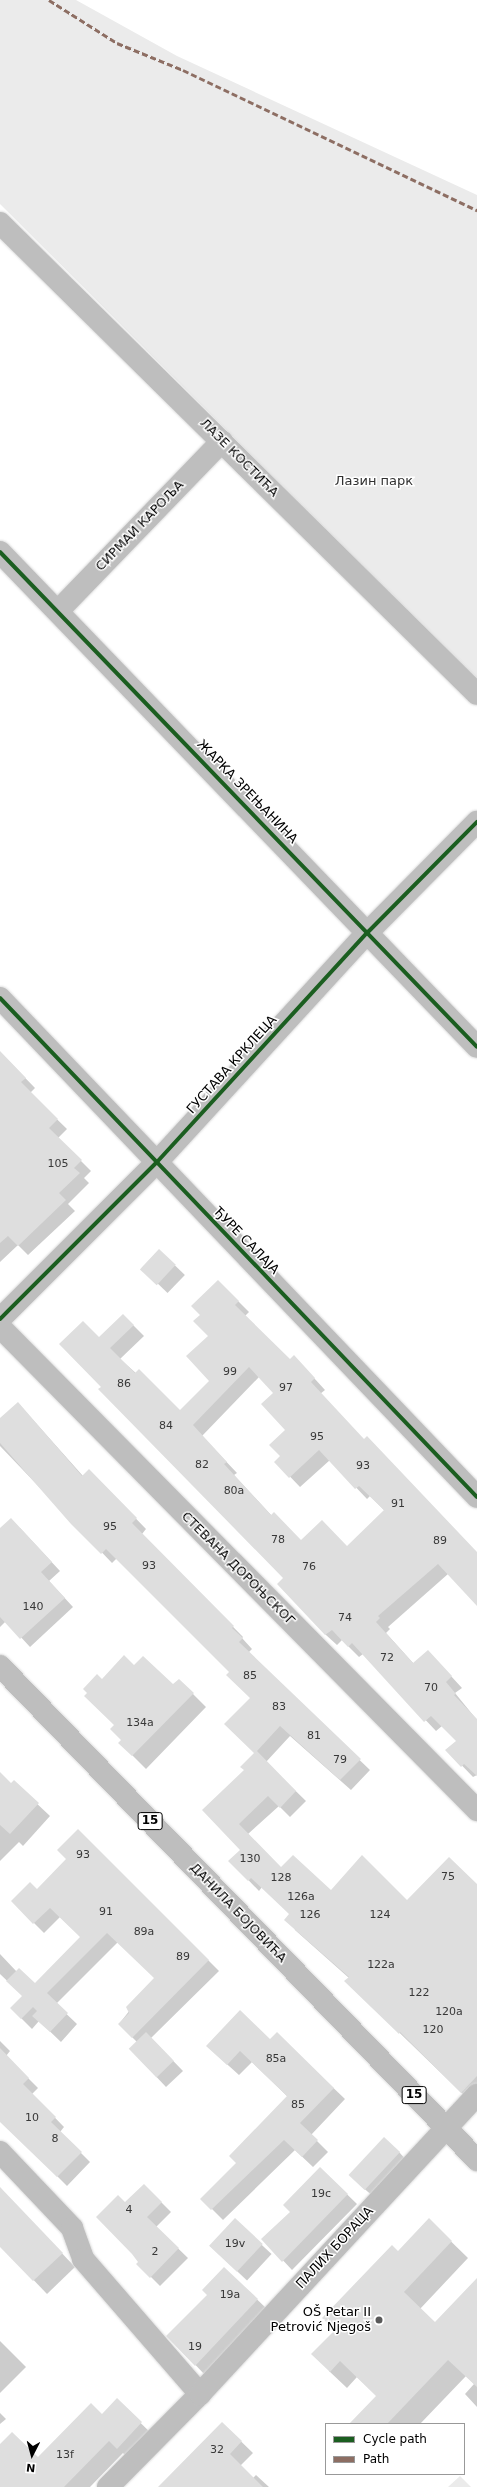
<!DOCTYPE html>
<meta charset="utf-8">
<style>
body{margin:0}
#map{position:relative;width:477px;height:2487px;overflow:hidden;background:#fff;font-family:"DejaVu Sans",sans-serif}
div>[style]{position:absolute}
.green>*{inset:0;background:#ebebeb}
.shadow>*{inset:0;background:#0003;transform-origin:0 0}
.building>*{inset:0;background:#dedede;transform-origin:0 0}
.roads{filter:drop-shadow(0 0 1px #dbdbdb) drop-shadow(0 0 1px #dbdbdb)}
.street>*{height:22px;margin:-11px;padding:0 11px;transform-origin:11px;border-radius:11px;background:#bebebe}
.primary>*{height:22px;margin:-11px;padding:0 11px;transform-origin:11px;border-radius:11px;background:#bebebe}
.quiet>*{height:3px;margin-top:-1.5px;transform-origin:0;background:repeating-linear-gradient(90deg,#8d6e63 0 6px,transparent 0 9px)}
.cycleway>*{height:4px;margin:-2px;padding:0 2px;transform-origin:2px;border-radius:2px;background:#1b5e20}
.dots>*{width:11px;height:11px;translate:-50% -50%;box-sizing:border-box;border:2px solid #fff;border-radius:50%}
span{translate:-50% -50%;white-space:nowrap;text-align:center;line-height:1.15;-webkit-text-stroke:3px #fff;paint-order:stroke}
.number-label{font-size:11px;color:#383838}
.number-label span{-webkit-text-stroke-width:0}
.shield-label span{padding:1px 3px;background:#fff;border:1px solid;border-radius:3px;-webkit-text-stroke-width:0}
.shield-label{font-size:12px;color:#000;font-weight:700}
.street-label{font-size:13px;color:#000}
.park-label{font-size:13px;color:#313131}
.poi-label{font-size:13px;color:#000}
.right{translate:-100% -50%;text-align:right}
.legend{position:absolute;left:325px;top:2423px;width:140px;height:52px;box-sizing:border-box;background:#fff;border:1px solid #999;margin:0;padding:5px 7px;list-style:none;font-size:12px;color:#000}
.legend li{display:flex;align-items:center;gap:8px;height:20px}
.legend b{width:20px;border:1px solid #999}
.north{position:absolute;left:12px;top:2435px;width:40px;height:40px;-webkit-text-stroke:3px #fff;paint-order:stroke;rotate:186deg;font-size:11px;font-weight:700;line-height:16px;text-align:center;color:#000}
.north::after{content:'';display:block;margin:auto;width:14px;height:18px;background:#000;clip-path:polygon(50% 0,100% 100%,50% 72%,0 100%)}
</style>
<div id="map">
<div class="green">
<i style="clip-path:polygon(0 0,76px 0,177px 56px,477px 195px,477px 680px,0 204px)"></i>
<i style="clip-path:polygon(460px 2476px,471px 2487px,448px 2487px)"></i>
</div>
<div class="shadow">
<i style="clip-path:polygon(0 1052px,35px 1088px,30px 1093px,67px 1129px,58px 1138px,91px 1171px,84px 1178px,89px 1183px,68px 1204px,75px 1211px,28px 1255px,18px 1245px,0 1262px)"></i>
<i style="left:159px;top:1250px;width:36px;height:25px;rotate:44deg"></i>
<i style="clip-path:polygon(evenodd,229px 1292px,249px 1312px,245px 1316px,290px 1360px,304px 1367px,325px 1390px,320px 1394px,364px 1440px,377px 1448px,477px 1553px,477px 1604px,448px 1574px,388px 1627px,390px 1629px,386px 1633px,414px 1664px,428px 1651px,462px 1688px,455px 1693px,477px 1720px,477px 1775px,473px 1777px,447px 1750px,457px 1741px,442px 1726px,436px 1731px,363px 1654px,359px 1657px,342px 1640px,337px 1645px,326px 1635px,278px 1584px,284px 1578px,102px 1387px,99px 1338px,123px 1315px,144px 1336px,120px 1359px,180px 1412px,210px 1381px,210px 1336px,229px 1292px,259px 1377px,274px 1393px,286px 1430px,282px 1456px,276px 1462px,300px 1487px,330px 1460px,367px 1499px,370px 1496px,385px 1511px,347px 1548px,301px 1541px,272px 1516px,234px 1475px,237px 1473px,202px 1436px,259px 1377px)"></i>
<i style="clip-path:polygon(18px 1403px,83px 1476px,89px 1470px,146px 1529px,142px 1534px,243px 1637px,242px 1638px,252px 1649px,248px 1653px,370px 1770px,351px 1790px,290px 1736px,266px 1762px,306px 1801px,290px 1817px,279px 1806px,248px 1834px,281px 1869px,331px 1892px,407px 1901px,477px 1885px,477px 2097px,472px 2103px,346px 1981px,349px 1978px,295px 1930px,290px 1914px,262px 1887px,259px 1891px,230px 1861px,241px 1850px,203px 1810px,245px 1770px,255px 1753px,251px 1698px,230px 1672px,117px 1558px,112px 1563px,0 1446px,0 1420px)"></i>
<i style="clip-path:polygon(20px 1528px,60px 1571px,49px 1581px,73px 1607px,30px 1647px,6px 1621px,0 1627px,0 1529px)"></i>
<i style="clip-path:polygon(134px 1666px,193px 1694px,206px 1707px,146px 1769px,120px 1743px,122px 1740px,115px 1725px,102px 1680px)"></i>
<i style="clip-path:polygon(0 1773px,11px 1784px,14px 1782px,50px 1816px,23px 1846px,19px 1842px,0 1861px)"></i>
<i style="clip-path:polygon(78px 1830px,219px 1971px,151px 2038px,183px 2071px,166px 2087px,130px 2049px,137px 2042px,119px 2024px,155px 1978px,118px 1942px,56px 2004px,77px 2024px,61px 2042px,39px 2021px,32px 2029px,11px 2008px,23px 1996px,0 1974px,0 1954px,17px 1972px,35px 1984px,81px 1937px,60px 1917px,44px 1933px,12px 1901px,37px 1890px,67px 1859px)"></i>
<i style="clip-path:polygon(277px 2034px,345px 2099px,311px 2135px,328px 2152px,313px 2167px,295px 2150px,223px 2220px,202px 2199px,238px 2163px,288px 2097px,252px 2062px,239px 2075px,219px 2057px,270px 2041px)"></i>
<i style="clip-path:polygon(0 2041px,10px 2051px,6px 2056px,38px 2088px,32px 2094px,64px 2127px,60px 2132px,90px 2162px,67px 2186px,0 2119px)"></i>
<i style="clip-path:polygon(399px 2152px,408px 2162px,375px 2198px,360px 2185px)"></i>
<i style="clip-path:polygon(320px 2168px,357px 2204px,292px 2270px,263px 2239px,292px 2212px)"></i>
<i style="clip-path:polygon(144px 2185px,171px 2212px,156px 2227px,188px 2258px,160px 2286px,138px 2264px,139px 2262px,125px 2203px)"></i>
<i style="clip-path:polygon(0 2188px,75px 2267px,47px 2294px,0 2245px)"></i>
<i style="left:235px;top:2220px;width:50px;height:36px;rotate:43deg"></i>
<i style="clip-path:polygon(429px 2220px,468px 2258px,420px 2309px,435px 2323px,477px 2280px,477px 2407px,465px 2394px,474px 2384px,466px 2376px,420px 2424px,351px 2424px,377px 2396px,357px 2377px,347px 2388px,329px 2371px,336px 2330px,398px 2252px)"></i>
<i style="clip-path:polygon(224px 2268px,267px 2309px,205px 2375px,168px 2336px,208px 2295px)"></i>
<i style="clip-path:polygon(0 2341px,26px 2367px,0 2393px)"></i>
<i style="clip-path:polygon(117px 2400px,154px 2436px,130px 2461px,123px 2453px,90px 2487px,0 2487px,0 2445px,38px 2459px,102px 2415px)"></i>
<i style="clip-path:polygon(0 2413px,6px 2419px,0 2424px)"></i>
<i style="clip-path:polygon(222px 2423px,253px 2453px,240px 2466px,253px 2478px,256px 2475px,269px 2487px,159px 2487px)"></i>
</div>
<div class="building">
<i style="clip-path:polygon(0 1051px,26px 1078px,21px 1082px,58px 1119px,49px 1128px,82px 1160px,74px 1168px,80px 1173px,59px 1193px,66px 1200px,18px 1246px,8px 1236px,0 1243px)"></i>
<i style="left:159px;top:1249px;width:23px;height:28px;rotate:43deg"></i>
<i style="clip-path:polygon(evenodd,218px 1280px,239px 1301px,235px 1305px,290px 1359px,294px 1355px,315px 1378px,311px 1382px,364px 1439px,367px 1436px,477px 1552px,477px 1606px,438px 1564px,378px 1616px,380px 1618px,376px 1622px,413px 1663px,428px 1650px,452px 1676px,446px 1682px,456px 1694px,454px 1695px,477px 1719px,477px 1776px,464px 1764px,461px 1767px,445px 1750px,456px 1741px,431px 1716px,424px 1722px,352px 1643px,348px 1647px,332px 1630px,325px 1635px,277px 1584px,283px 1578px,98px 1389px,101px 1387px,59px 1344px,83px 1321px,99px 1337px,123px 1314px,134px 1325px,110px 1348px,135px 1373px,139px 1369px,180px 1410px,209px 1381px,186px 1356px,208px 1336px,193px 1321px,200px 1315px,191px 1306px,218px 1280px,249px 1367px,273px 1393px,261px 1404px,285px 1430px,269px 1445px,280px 1456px,274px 1462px,289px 1478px,319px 1450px,355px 1489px,359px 1486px,384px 1510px,347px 1546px,322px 1520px,301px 1540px,274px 1512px,271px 1515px,224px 1464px,227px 1462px,193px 1425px,249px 1367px)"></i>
<i style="clip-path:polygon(18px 1402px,82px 1476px,89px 1469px,137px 1518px,132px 1523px,234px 1626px,232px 1628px,243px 1638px,239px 1642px,361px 1759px,340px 1780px,280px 1726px,257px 1751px,296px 1791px,280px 1808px,268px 1796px,239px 1824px,281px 1867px,293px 1855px,331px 1890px,362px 1855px,407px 1900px,449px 1857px,477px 1884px,477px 2076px,461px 2093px,400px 2032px,399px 2034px,344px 1981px,349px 1977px,284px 1920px,289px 1914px,251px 1878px,248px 1881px,228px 1861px,240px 1850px,202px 1810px,244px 1770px,240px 1767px,254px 1753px,224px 1724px,250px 1698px,226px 1675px,229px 1672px,106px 1549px,101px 1554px,71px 1524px,0 1443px,0 1418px)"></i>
<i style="clip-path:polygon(11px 1518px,52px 1562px,41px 1572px,65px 1598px,20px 1639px,0 1617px,0 1528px)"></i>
<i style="clip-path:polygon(124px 1655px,134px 1665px,143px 1656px,173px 1684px,179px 1679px,194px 1693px,132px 1756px,118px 1743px,121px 1740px,110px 1729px,114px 1725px,84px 1696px,87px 1693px,83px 1689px,97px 1674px,102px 1679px)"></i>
<i style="clip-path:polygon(0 1772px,11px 1783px,14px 1780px,39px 1803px,10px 1834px,0 1825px)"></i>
<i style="clip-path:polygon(78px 1829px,209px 1960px,132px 2038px,118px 2024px,129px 2013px,126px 2007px,154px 1978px,107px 1933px,47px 1993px,68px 2013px,50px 2032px,32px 2016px,37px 2011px,33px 2007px,21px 2019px,10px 2008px,22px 1996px,6px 1981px,19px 1968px,35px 1983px,80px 1937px,50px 1908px,33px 1924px,11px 1901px,30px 1882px,37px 1889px,66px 1859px,57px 1850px)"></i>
<i style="clip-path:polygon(240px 2010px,270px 2039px,277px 2032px,334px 2088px,300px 2123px,318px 2140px,302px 2157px,284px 2140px,211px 2210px,200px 2199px,236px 2163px,229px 2156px,287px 2096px,240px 2051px,227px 2065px,206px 2046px)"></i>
<i style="left:146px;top:2032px;width:40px;height:24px;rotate:46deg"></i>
<i style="clip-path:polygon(0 2048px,29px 2078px,23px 2084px,56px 2117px,51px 2122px,82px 2152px,57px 2177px,0 2122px)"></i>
<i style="left:384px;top:2137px;width:22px;height:52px;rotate:43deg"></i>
<i style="clip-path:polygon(320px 2167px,348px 2194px,282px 2262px,261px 2239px,290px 2212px,283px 2205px)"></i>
<i style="clip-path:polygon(144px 2184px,162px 2202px,147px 2217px,179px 2248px,150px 2278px,136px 2264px,138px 2262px,132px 2254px,96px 2217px,118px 2195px,125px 2202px)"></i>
<i style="clip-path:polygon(0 2187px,63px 2253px,33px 2281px,0 2247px)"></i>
<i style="left:235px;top:2218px;width:38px;height:38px;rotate:43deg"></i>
<i style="clip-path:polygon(429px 2218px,452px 2241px,404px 2292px,435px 2322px,477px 2278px,477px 2387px,448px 2360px,387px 2424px,349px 2424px,376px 2396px,340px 2361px,330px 2372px,311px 2354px,335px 2330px,322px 2318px,392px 2245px,398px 2251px)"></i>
<i style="clip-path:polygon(224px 2267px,258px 2299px,195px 2366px,166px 2336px,207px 2295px,202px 2290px)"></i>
<i style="clip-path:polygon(117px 2398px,142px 2422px,117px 2449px,109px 2441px,64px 2487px,0 2487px,0 2444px,12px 2432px,38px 2457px,91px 2403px,102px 2414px)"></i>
<i style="clip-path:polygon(222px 2422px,242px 2441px,230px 2454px,263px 2487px,158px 2487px)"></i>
</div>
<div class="roads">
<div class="street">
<i style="left:0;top:223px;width:670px;rotate:44.64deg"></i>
<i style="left:0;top:552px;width:687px;rotate:46.06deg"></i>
<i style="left:58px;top:611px;width:236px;rotate:-46deg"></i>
<i style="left:0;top:998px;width:690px;rotate:46.29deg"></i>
<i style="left:0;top:1319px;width:222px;rotate:-45deg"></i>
<i style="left:157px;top:1162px;width:312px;rotate:-47.5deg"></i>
<i style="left:368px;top:932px;width:155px;rotate:-45.3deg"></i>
<i style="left:0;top:1327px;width:679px;rotate:45.36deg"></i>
<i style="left:0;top:2152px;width:105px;rotate:46.5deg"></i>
<i style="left:72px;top:2228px;width:33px;rotate:70deg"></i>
<i style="left:83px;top:2259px;width:179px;rotate:49.1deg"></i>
<i style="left:108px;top:2487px;width:131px;rotate:-45.3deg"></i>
<i style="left:200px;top:2394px;width:408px;rotate:-47.2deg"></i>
</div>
<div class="primary">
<i style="left:0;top:1666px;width:687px;rotate:46deg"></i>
</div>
</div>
<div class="quiet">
<i style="left:49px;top:0;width:80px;rotate:32.3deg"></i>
<i style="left:117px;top:43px;width:71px;rotate:22.2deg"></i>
<i style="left:183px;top:70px;width:326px;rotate:25.5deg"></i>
</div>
<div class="cycleway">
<i style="left:0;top:552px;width:687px;rotate:46.06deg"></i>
<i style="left:0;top:998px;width:690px;rotate:46.29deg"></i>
<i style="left:0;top:1319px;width:222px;rotate:-45deg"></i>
<i style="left:157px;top:1162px;width:312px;rotate:-47.5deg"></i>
<i style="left:368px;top:932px;width:155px;rotate:-45.3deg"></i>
</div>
<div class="dots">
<i style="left:379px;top:2320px;background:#595959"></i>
</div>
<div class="number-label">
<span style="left:58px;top:1164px">105</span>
<span style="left:230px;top:1372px">99</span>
<span style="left:124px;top:1384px">86</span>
<span style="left:286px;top:1388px">97</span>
<span style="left:166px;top:1426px">84</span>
<span style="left:317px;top:1437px">95</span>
<span style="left:202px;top:1465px">82</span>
<span style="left:363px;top:1466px">93</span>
<span style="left:234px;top:1491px">80a</span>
<span style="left:398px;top:1504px">91</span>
<span style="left:110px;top:1527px">95</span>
<span style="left:278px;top:1540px">78</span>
<span style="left:440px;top:1541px">89</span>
<span style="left:149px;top:1566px">93</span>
<span style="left:309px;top:1567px">76</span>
<span style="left:33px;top:1607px">140</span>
<span style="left:345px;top:1618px">74</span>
<span style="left:387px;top:1658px">72</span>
<span style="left:250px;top:1676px">85</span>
<span style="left:431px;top:1688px">70</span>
<span style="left:279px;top:1707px">83</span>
<span style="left:140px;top:1723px">134a</span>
<span style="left:314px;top:1736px">81</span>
<span style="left:340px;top:1760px">79</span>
<span style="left:83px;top:1855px">93</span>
<span style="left:250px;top:1859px">130</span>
<span style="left:448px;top:1877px">75</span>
<span style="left:281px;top:1878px">128</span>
<span style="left:301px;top:1897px">126a</span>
<span style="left:106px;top:1912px">91</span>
<span style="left:310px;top:1915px">126</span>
<span style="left:380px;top:1915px">124</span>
<span style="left:144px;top:1932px">89a</span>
<span style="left:183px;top:1957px">89</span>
<span style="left:381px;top:1965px">122a</span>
<span style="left:419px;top:1993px">122</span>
<span style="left:449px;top:2012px">120a</span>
<span style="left:433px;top:2030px">120</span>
<span style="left:276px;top:2059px">85a</span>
<span style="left:298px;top:2105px">85</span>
<span style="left:32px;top:2118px">10</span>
<span style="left:55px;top:2139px">8</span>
<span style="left:321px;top:2194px">19c</span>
<span style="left:129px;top:2210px">4</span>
<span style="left:235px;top:2244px">19v</span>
<span style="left:155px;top:2252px">2</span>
<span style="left:230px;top:2295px">19a</span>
<span style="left:195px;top:2347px">19</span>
<span style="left:217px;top:2450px">32</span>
<span style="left:65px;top:2455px">13f</span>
</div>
<div class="shield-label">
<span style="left:150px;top:1821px">15</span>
<span style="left:414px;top:2095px">15</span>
</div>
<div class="street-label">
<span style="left:239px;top:458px;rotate:45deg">ЛАЗЕ КОСТИЋА</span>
<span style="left:140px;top:526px;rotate:-46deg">СИРМАИ КАРОЉА</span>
<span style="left:247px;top:792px;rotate:46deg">ЖАРКА ЗРЕЊАНИНА</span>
<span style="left:232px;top:1065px;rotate:-48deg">ГУСТАВА КРКЛЕЦА</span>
<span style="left:246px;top:1241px;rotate:46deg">ЂУРЕ САЛАЈА</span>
<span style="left:238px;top:1569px;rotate:45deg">СТЕВАНА ДОРОЊСКОГ</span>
<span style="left:238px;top:1913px;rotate:46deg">ДАНИЛА БОЈОВИЋА</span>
<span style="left:335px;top:2248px;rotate:-47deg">ПАЛИХ БОРАЦА</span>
</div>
<div class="park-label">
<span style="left:374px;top:481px">Лазин парк</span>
</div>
<div class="poi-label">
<span class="right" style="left:371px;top:2320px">OŠ Petar II<br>Petrović Njegoš</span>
</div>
<ul class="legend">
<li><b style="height:5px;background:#1b5e20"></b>Cycle path</li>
<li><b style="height:5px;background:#8d6e63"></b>Path</li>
</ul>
<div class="north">N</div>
</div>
